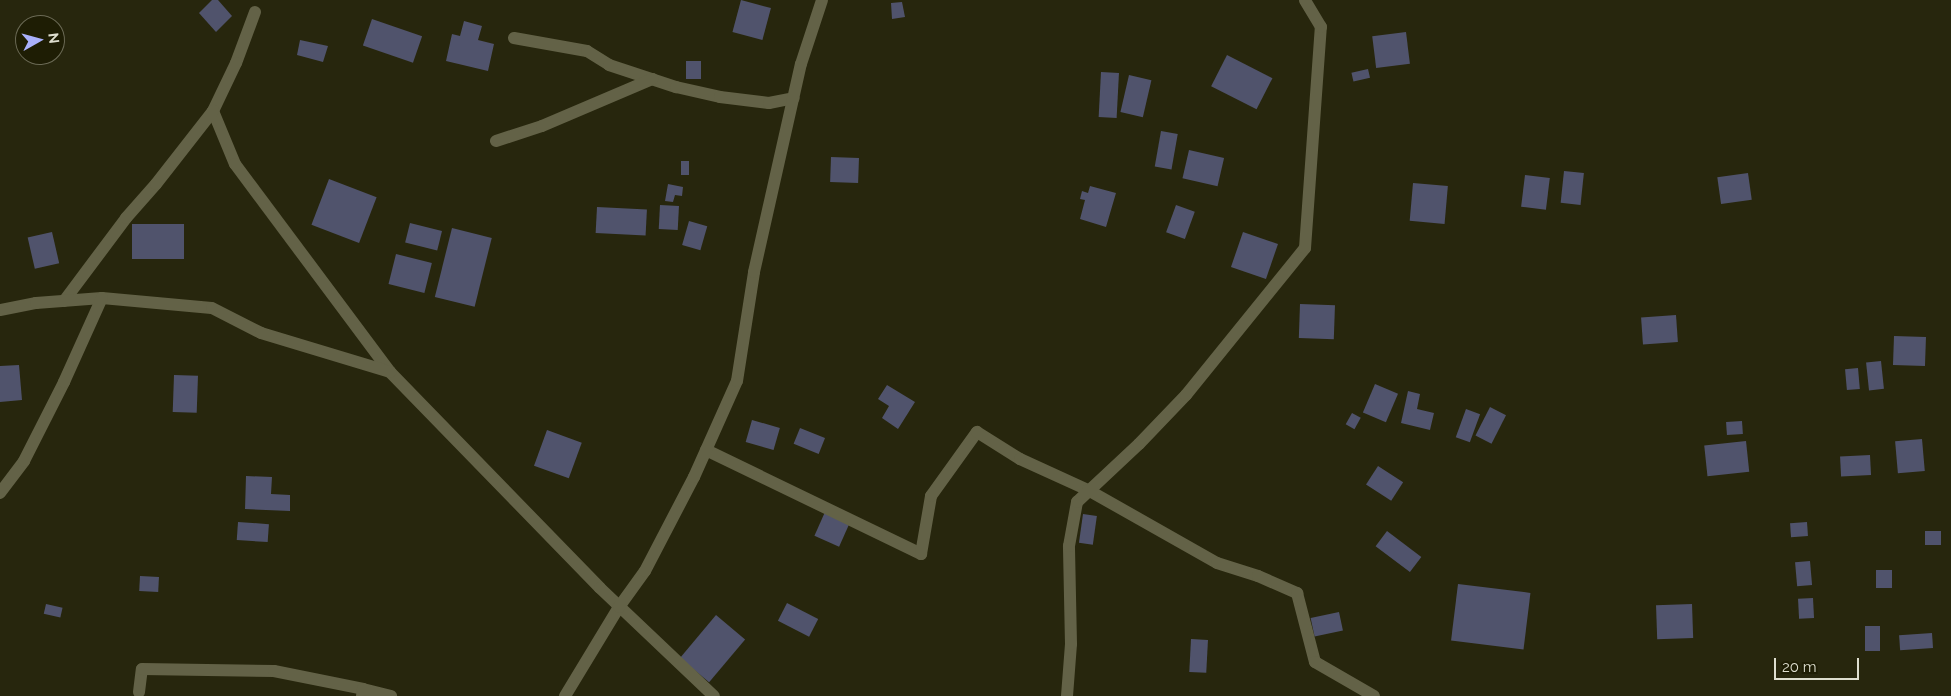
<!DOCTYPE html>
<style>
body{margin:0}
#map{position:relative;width:1951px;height:696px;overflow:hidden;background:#27260d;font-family:Raleway,sans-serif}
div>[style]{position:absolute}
.building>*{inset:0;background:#50536c;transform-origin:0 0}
.street>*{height:12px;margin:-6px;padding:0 6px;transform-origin:6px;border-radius:6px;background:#636247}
span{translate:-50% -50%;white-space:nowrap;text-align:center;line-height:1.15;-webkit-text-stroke:5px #1e1d04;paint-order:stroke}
.north{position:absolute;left:15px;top:15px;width:50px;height:50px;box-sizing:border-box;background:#1e1d04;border:1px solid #6b6a55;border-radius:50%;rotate:83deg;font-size:14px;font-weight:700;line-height:20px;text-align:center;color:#dedecf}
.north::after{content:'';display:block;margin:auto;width:18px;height:22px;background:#a9b0fc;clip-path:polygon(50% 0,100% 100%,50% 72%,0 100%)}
.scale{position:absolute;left:1774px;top:658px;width:85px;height:22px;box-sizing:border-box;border:2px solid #dedecf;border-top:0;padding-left:6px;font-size:15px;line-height:18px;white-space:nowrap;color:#dedecf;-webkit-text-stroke:4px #1e1d04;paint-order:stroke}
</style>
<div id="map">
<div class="building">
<i style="clip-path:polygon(212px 0,218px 0,232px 16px,216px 32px,199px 13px)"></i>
<i style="left:741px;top:0;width:31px;height:33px;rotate:15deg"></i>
<i style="clip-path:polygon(902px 2px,905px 17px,892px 19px,891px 3px)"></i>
<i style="left:372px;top:19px;width:53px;height:28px;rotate:19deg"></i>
<i style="clip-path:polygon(464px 21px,482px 26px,478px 40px,494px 44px,488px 71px,446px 61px,452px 34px,460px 36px)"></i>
<i style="left:1406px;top:32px;width:32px;height:34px;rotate:83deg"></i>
<i style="clip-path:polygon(300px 40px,328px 46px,323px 62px,297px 55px)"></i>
<i style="left:1227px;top:55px;width:51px;height:35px;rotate:27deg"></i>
<i style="left:686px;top:61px;width:15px;height:18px"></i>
<i style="left:1368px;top:69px;width:9px;height:17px;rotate:77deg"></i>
<i style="left:1101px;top:72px;width:18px;height:45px;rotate:3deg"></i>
<i style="left:1129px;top:75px;width:23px;height:38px;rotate:13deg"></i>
<i style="left:1161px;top:131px;width:17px;height:36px;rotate:10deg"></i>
<i style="left:1189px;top:150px;width:36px;height:29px;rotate:13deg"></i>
<i style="left:831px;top:157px;width:28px;height:25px;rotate:2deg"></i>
<i style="left:681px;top:161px;width:8px;height:14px"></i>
<i style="left:1564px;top:171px;width:20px;height:32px;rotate:6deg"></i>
<i style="left:1748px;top:173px;width:27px;height:31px;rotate:82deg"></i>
<i style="left:1525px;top:175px;width:25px;height:32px;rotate:7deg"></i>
<i style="left:329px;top:179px;width:51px;height:49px;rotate:21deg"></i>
<i style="left:1413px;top:183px;width:35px;height:38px;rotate:5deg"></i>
<i style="clip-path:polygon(668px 184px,683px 187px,682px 196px,675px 195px,673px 202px,665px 201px)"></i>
<i style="clip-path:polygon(1090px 186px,1116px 193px,1106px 227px,1080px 219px,1085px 200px,1080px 199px,1082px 191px,1088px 193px)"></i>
<i style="left:660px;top:205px;width:19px;height:24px;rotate:3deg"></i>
<i style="left:1176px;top:205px;width:20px;height:29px;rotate:20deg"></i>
<i style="left:597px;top:207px;width:50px;height:26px;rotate:3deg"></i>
<i style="left:689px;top:221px;width:19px;height:25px;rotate:16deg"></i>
<i style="left:410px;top:223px;width:33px;height:20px;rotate:14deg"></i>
<i style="left:184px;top:224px;width:35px;height:52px;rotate:90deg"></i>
<i style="left:452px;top:228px;width:41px;height:71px;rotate:14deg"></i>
<i style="left:52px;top:232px;width:32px;height:25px;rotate:77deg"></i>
<i style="left:1243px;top:232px;width:37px;height:37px;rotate:19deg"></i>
<i style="left:396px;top:254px;width:37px;height:31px;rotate:14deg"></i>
<i style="left:1300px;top:304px;width:35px;height:34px;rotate:2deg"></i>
<i style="left:1676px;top:315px;width:27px;height:35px;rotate:86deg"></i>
<i style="left:1894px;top:336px;width:32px;height:29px;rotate:2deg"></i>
<i style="left:1881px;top:361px;width:28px;height:15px;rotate:84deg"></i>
<i style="clip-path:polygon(19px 365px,22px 400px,0 402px,0 366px)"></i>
<i style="left:1858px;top:368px;width:21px;height:13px;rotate:85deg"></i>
<i style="left:174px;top:375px;width:24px;height:37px;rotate:2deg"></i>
<i style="left:1375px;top:384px;width:25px;height:31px;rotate:23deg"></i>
<i style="clip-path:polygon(887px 385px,915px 402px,898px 429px,882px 418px,889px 406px,878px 399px)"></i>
<i style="clip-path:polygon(1408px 391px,1420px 394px,1417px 409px,1434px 413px,1430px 430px,1401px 423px)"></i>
<i style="left:1490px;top:407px;width:18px;height:32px;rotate:27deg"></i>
<i style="left:1466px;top:409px;width:15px;height:30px;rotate:20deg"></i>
<i style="left:1352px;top:413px;width:10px;height:13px;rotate:29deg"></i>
<i style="left:752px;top:420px;width:29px;height:23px;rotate:16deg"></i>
<i style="left:1742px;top:421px;width:13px;height:16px;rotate:86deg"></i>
<i style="left:800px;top:428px;width:27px;height:17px;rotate:22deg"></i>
<i style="left:547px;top:430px;width:37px;height:38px;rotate:20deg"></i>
<i style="left:1922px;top:439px;width:32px;height:27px;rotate:85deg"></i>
<i style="left:1746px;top:441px;width:31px;height:42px;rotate:84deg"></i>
<i style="left:1870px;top:455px;width:20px;height:30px;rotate:87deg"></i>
<i style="left:1378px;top:466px;width:30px;height:22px;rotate:33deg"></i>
<i style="clip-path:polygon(246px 476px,272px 477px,271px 494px,290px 495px,290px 511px,245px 509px)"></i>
<i style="left:825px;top:512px;width:27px;height:26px;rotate:24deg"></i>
<i style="left:1083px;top:514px;width:14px;height:29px;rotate:8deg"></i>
<i style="left:238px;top:522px;width:31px;height:18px;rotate:4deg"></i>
<i style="left:1807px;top:522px;width:14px;height:17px;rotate:86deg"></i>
<i style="left:1387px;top:531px;width:43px;height:19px;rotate:37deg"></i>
<i style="left:1925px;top:531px;width:16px;height:14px"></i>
<i style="left:1810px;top:561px;width:24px;height:15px;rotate:85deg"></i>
<i style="left:1892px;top:570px;width:18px;height:16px;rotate:90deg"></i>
<i style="left:140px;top:576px;width:19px;height:15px;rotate:3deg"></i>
<i style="left:1458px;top:584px;width:73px;height:57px;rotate:7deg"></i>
<i style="left:1813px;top:598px;width:20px;height:15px;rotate:87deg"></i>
<i style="left:787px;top:603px;width:35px;height:20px;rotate:27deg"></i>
<i style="left:46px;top:604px;width:17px;height:10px;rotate:13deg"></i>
<i style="left:1692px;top:604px;width:34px;height:36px;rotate:88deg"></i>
<i style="left:1339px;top:612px;width:19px;height:29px;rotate:78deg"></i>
<i style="left:716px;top:615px;width:38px;height:56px;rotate:40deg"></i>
<i style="left:1865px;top:626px;width:15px;height:25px"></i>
<i style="left:1932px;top:633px;width:15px;height:33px;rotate:86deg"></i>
<i style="left:1191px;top:639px;width:17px;height:33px;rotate:3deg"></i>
</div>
<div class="street">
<i style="left:255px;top:12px;width:54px;rotate:110.4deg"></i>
<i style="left:236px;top:63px;width:53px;rotate:115.6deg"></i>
<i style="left:213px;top:111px;width:57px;rotate:67.5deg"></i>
<i style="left:235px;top:164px;width:259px;rotate:53.3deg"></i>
<i style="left:390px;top:372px;width:301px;rotate:45.8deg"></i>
<i style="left:600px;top:588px;width:157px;rotate:43.5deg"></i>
<i style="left:514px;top:38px;width:74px;rotate:10.1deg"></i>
<i style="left:587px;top:51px;width:26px;rotate:32deg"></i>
<i style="left:609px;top:65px;width:71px;rotate:18.2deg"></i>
<i style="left:676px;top:87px;width:45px;rotate:12.8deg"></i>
<i style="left:720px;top:97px;width:49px;rotate:7deg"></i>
<i style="left:769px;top:103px;width:25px;rotate:-11deg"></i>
<i style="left:496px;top:141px;width:48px;rotate:-18.1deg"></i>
<i style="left:542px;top:126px;width:120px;rotate:-23.1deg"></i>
<i style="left:64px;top:301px;width:104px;rotate:-53.2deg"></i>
<i style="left:126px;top:218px;width:45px;rotate:-48.6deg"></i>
<i style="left:156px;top:184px;width:93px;rotate:-52deg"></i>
<i style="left:0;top:310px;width:37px;rotate:-11deg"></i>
<i style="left:36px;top:303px;width:66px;rotate:-4.3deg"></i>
<i style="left:102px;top:298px;width:110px;rotate:5.2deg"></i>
<i style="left:212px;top:308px;width:55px;rotate:27deg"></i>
<i style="left:261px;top:333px;width:135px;rotate:16.8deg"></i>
<i style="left:706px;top:450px;width:239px;rotate:25.8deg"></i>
<i style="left:921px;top:554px;width:59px;rotate:-80.2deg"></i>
<i style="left:931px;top:496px;width:79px;rotate:-54.3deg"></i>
<i style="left:977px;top:432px;width:51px;rotate:32.1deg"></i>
<i style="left:1020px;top:459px;width:75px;rotate:24.5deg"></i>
<i style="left:1088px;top:490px;width:148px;rotate:29.5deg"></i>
<i style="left:1217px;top:563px;width:43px;rotate:17.6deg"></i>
<i style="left:1258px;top:576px;width:43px;rotate:23.6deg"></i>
<i style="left:1297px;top:593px;width:71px;rotate:75.4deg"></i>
<i style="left:1315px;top:662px;width:68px;rotate:30deg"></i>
<i style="left:0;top:493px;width:40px;rotate:-53deg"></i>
<i style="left:24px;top:461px;width:89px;rotate:-63.1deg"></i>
<i style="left:64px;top:382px;width:92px;rotate:-65.7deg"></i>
<i style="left:139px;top:692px;width:23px;rotate:-83deg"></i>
<i style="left:142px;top:669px;width:132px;rotate:0.9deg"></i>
<i style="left:274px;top:671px;width:91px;rotate:11.4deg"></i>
<i style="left:362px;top:696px;width:7px;rotate:-82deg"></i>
<i style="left:363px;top:689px;width:29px;rotate:14deg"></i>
<i style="left:565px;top:696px;width:104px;rotate:-58.8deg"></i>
<i style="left:619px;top:607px;width:44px;rotate:-54.2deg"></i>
<i style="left:645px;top:571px;width:106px;rotate:-62.5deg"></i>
<i style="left:694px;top:477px;width:105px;rotate:-65.9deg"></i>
<i style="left:737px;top:381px;width:110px;rotate:-81.1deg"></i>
<i style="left:754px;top:272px;width:213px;rotate:-77.3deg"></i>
<i style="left:801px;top:64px;width:67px;rotate:-71.8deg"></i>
<i style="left:1067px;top:696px;width:52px;rotate:-85.6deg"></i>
<i style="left:1071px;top:644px;width:98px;rotate:-91.2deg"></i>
<i style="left:1069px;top:546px;width:45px;rotate:-79.7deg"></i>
<i style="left:1077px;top:502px;width:85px;rotate:-43.1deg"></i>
<i style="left:1139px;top:444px;width:68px;rotate:-46.2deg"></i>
<i style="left:1186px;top:395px;width:189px;rotate:-51deg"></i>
<i style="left:1305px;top:248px;width:222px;rotate:-85.9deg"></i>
<i style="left:1321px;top:27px;width:31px;rotate:-121deg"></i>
</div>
<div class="north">N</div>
<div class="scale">20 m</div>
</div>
